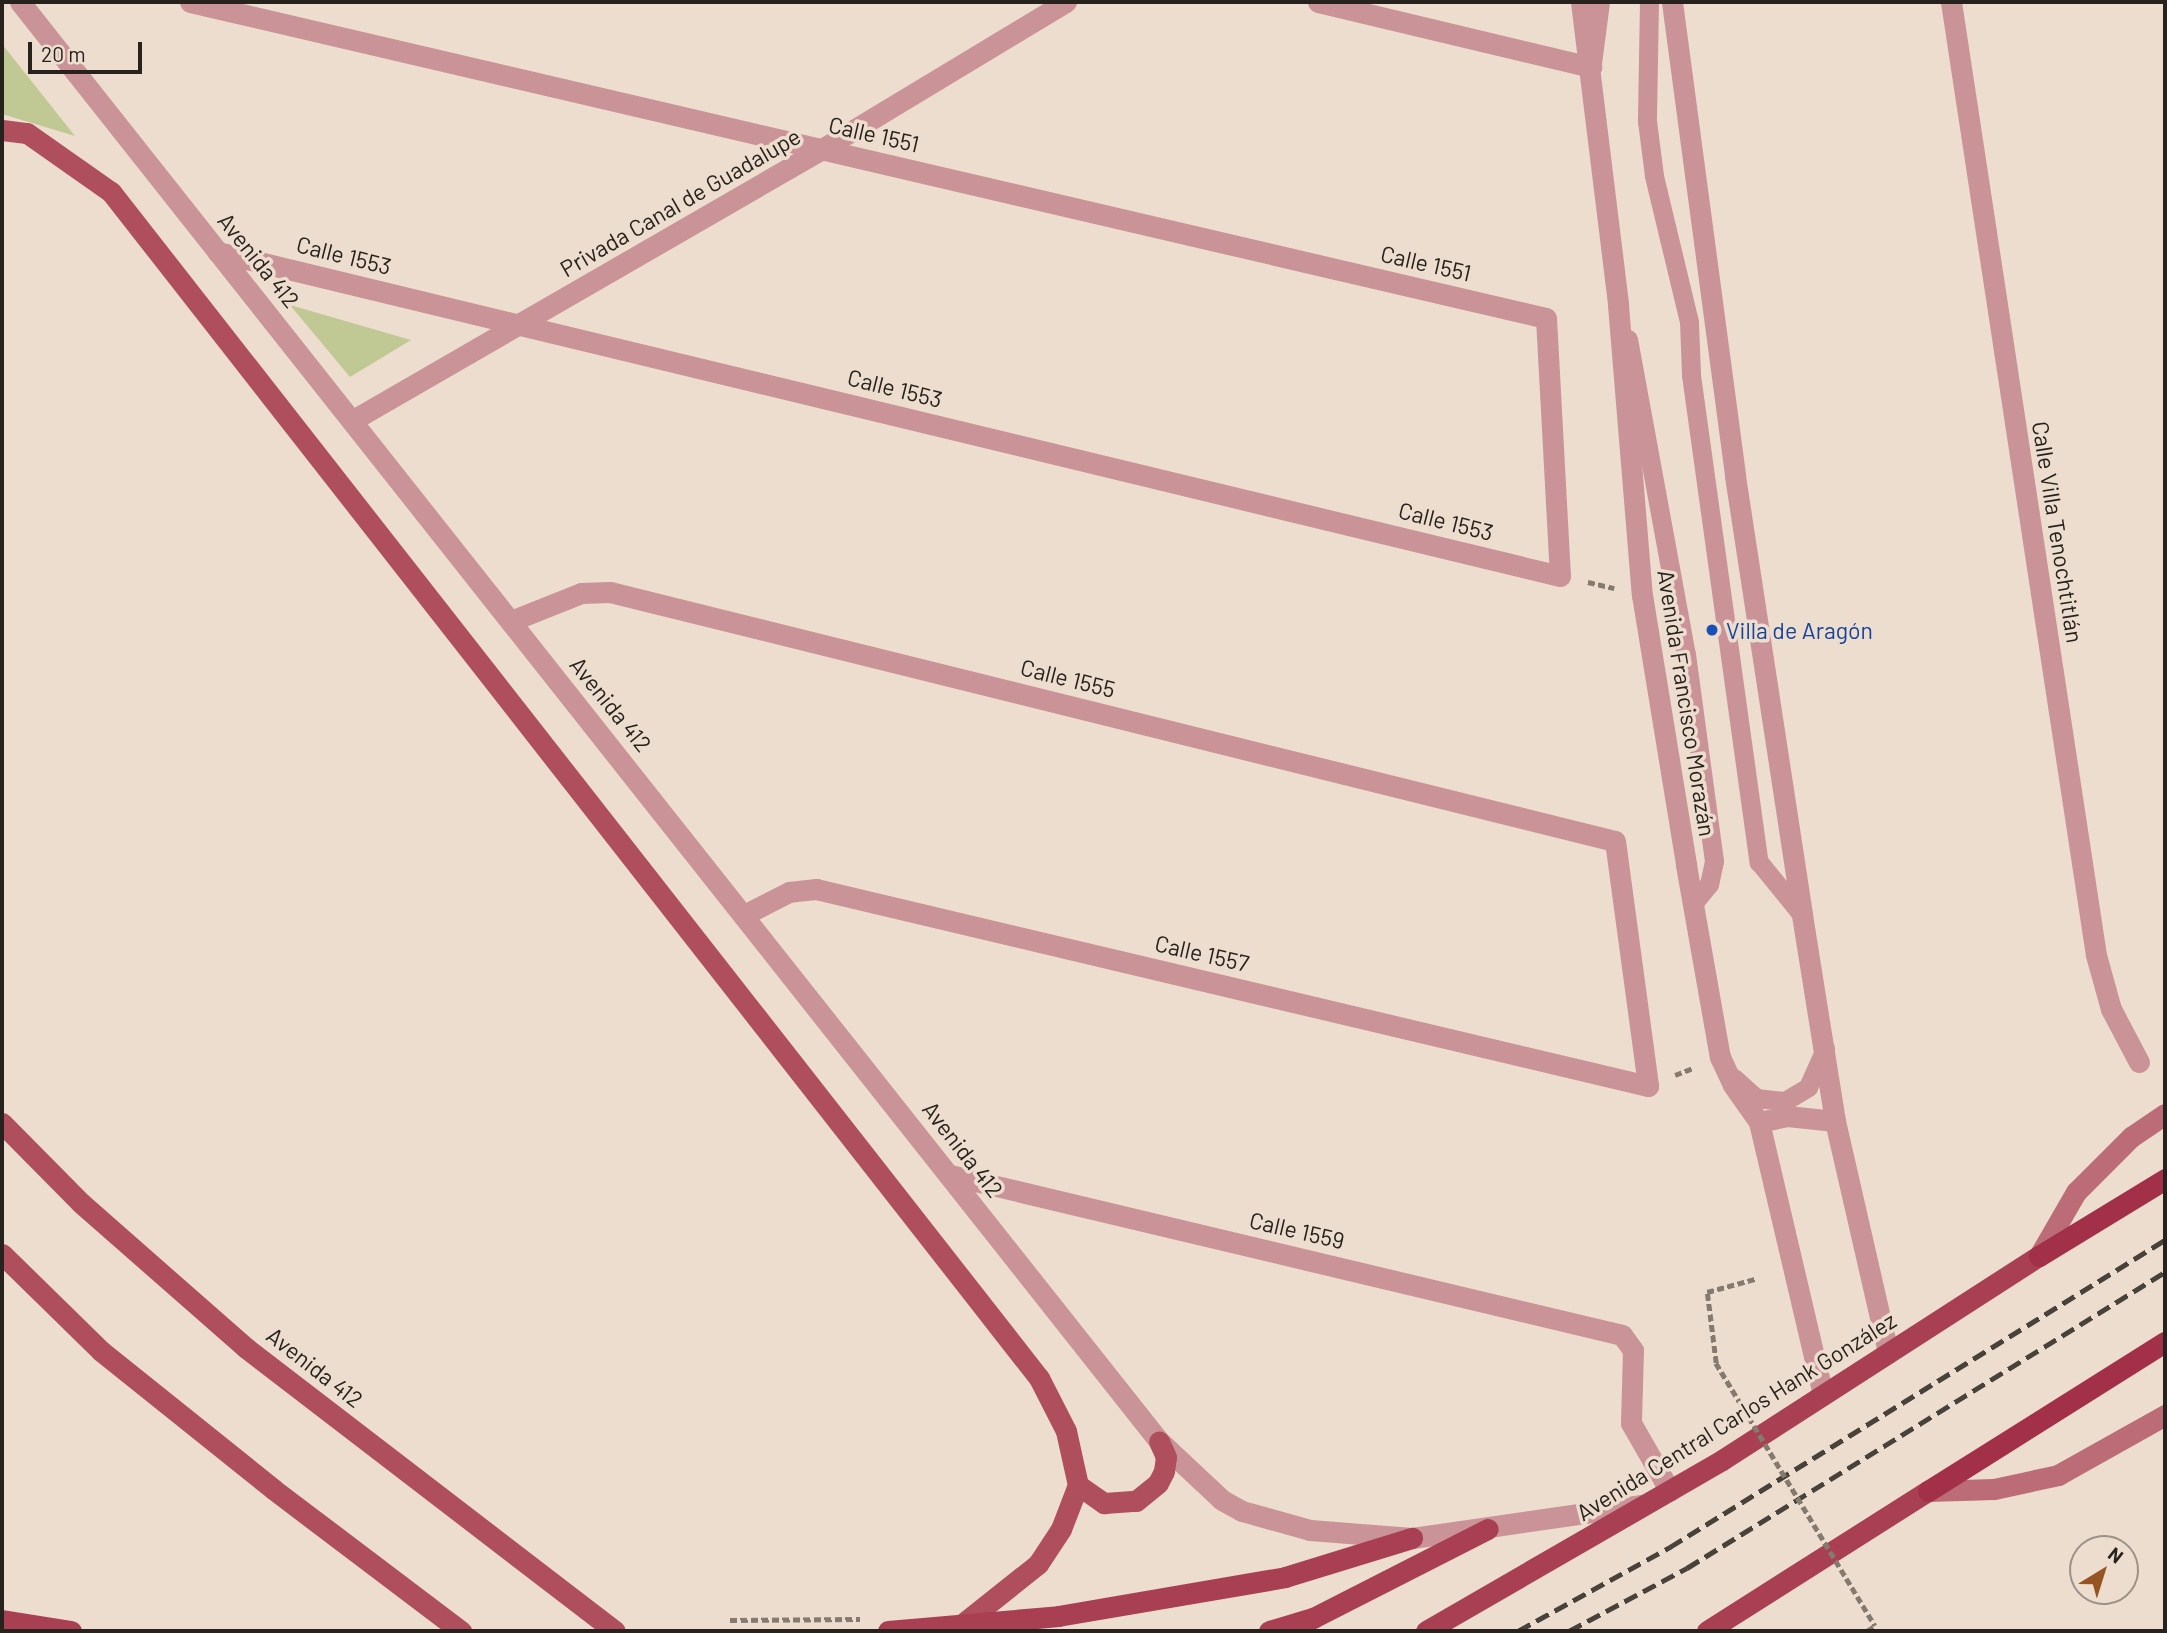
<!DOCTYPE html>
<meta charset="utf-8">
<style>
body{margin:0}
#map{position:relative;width:2167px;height:1633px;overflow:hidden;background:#ecddcf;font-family:Barlow,sans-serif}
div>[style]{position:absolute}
.green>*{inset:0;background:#c0c993}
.path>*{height:4.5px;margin-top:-2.25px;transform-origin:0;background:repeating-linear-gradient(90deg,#847a70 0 7px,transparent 0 10.5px)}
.service>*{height:19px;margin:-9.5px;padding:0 9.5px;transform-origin:9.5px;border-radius:9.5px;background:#ca9398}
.minor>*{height:21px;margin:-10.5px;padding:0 10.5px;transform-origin:10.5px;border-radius:10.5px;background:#ca9398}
.tertiary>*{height:21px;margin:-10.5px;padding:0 10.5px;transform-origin:10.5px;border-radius:10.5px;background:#ca9398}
.secondary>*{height:21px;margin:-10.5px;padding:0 10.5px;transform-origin:10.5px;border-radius:10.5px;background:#bb6c76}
.primary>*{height:21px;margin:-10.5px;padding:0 10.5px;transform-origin:10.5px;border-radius:10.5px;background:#af4e5d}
.trunk>*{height:21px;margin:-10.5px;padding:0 10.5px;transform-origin:10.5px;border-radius:10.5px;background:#a83f52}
.motorway>*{height:21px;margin:-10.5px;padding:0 10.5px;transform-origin:10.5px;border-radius:10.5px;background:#a23048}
.rail>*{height:5px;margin-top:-2.5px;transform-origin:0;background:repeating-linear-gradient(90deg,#48423a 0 14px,transparent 0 21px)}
.path-bridge>*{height:4.5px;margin-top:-2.25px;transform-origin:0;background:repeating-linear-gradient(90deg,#847a70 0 7px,transparent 0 10.5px)}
.dots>*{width:19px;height:19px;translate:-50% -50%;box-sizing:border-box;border:4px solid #ecddcf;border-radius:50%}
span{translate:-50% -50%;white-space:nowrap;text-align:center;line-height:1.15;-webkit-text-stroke:7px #ecddcf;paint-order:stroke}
.street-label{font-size:23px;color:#27221c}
.transit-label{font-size:23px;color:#164399}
.left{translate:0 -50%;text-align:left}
.frame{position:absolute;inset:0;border:4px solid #27221c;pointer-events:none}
.north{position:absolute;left:2069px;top:1535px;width:70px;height:70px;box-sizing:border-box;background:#ecddcf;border:2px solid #9d9287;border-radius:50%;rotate:38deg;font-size:19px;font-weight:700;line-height:28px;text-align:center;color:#27221c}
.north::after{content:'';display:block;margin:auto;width:24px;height:32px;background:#965422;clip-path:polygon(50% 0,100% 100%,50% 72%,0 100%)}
.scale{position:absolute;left:28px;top:42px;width:114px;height:32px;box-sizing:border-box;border:4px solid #27221c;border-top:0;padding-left:9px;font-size:21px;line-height:24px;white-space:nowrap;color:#27221c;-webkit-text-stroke:5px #ecddcf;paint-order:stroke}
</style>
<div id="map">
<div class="green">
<i style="clip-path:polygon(2px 44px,75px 136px,2px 114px)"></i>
<i style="clip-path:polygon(290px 305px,411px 340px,350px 377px)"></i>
</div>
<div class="path">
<i style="left:1588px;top:582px;width:27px;rotate:13deg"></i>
<i style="left:1675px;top:1075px;width:19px;rotate:-21deg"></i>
<i style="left:1716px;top:1363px;width:72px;rotate:-97.2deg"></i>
<i style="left:1707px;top:1292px;width:50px;rotate:-15.2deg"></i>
<i style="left:730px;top:1620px;width:130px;rotate:-0.4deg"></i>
<i style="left:1867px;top:1631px;width:9px;rotate:-32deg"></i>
</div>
<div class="service">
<i style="left:1649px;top:2px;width:119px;rotate:91deg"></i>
<i style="left:1647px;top:121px;width:55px;rotate:82.7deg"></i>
<i style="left:1654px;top:176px;width:150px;rotate:76.5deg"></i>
<i style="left:1689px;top:322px;width:53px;rotate:87.8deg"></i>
<i style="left:1691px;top:375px;width:492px;rotate:82.1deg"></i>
<i style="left:1759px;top:862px;width:68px;rotate:50.9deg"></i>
<i style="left:1592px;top:63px;width:62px;rotate:-82.5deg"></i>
<i style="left:1628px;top:339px;width:320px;rotate:79.6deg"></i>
<i style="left:1686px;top:654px;width:209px;rotate:82.3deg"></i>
<i style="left:1714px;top:861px;width:24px;rotate:102deg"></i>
<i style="left:1709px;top:884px;width:26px;rotate:129deg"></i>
<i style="left:1734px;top:1078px;width:30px;rotate:42deg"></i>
<i style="left:1756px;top:1098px;width:29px;rotate:6deg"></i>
<i style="left:1785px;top:1101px;width:27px;rotate:-31deg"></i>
<i style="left:1808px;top:1087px;width:42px;rotate:-65.9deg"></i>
</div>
<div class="minor">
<i style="left:190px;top:2px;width:1392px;rotate:13.12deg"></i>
<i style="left:1546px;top:318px;width:258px;rotate:86.9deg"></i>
<i style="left:1560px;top:576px;width:1381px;rotate:-166.43deg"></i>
<i style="left:1318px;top:2px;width:281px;rotate:13.4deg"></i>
<i style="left:1951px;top:2px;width:964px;rotate:81.35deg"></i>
<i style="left:2096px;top:955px;width:56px;rotate:74.5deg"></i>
<i style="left:2111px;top:1009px;width:60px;rotate:62.2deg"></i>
<i style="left:353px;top:420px;width:542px;rotate:-30.02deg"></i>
<i style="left:822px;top:149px;width:285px;rotate:-31.1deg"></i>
<i style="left:511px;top:621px;width:75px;rotate:-21.8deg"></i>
<i style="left:581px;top:593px;width:29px;rotate:-2deg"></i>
<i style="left:610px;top:592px;width:1035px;rotate:13.92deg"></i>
<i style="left:1615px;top:841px;width:247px;rotate:82.3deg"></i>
<i style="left:1648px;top:1086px;width:855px;rotate:-166.68deg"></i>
<i style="left:816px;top:889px;width:27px;rotate:174deg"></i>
<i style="left:789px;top:892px;width:48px;rotate:152.9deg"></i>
<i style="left:950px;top:1175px;width:691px;rotate:13.39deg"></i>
<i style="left:1622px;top:1335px;width:19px;rotate:54deg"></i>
<i style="left:1633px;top:1350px;width:73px;rotate:91.6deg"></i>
<i style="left:1631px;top:1423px;width:78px;rotate:60.2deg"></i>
</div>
<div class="tertiary">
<i style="left:20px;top:2px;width:1835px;rotate:51.64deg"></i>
<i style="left:1159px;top:1441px;width:86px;rotate:43.1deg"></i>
<i style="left:1222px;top:1500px;width:23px;rotate:29deg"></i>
<i style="left:1242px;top:1511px;width:71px;rotate:15.6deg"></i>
<i style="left:1310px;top:1530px;width:102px;rotate:4.5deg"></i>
<i style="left:1412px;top:1538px;width:232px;rotate:-8.2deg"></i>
<i style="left:1581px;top:2px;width:305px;rotate:83deg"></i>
<i style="left:1618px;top:305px;width:291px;rotate:85.3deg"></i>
<i style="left:1642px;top:595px;width:274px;rotate:80.7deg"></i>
<i style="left:1686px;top:865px;width:195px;rotate:80deg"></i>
<i style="left:1720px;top:1057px;width:31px;rotate:65deg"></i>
<i style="left:1733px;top:1085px;width:45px;rotate:54.9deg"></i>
<i style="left:1759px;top:1122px;width:279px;rotate:76.8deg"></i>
<i style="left:1672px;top:2px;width:478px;rotate:82.4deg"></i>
<i style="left:1735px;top:476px;width:444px;rotate:81.3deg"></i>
<i style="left:1802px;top:915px;width:209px;rotate:80.9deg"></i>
<i style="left:1835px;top:1121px;width:238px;rotate:77.1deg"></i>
<i style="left:1759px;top:1122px;width:29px;rotate:-12deg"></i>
<i style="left:1787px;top:1116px;width:48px;rotate:5.9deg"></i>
</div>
<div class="secondary">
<i style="left:2039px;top:1256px;width:74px;rotate:-60deg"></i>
<i style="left:2076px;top:1192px;width:78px;rotate:-45deg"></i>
<i style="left:2131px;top:1137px;width:41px;rotate:-34.1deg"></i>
<i style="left:1928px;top:1491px;width:66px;rotate:-1.7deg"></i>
<i style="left:1994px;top:1489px;width:66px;rotate:-12.3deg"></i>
<i style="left:2058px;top:1475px;width:123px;rotate:-29.3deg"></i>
</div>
<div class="primary">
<i style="left:2px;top:130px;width:25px;rotate:7deg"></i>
<i style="left:27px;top:133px;width:103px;rotate:35.1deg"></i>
<i style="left:111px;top:192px;width:1506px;rotate:51.96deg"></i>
<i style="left:1039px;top:1378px;width:59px;rotate:63deg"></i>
<i style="left:1066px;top:1431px;width:55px;rotate:77.5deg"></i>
<i style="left:1078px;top:1485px;width:32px;rotate:35deg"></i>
<i style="left:1104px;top:1503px;width:32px;rotate:-4deg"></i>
<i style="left:1136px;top:1501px;width:28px;rotate:-39deg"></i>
<i style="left:1158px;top:1483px;width:13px;rotate:-63deg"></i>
<i style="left:1164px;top:1471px;width:14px;rotate:-82deg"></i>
<i style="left:1166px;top:1457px;width:17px;rotate:-114deg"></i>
<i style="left:2px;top:1123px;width:112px;rotate:45.4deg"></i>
<i style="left:81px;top:1203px;width:220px;rotate:41.3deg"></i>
<i style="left:246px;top:1348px;width:465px;rotate:37.5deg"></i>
<i style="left:2px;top:1254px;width:139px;rotate:44.4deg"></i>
<i style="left:101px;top:1351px;width:221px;rotate:38.7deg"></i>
<i style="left:273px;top:1489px;width:236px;rotate:37.1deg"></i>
<i style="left:965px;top:1622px;width:93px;rotate:-38.5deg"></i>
<i style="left:1038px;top:1564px;width:42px;rotate:-56.7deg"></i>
<i style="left:1061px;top:1529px;width:47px;rotate:-68.9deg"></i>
</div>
<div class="trunk">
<i style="left:2px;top:1620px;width:70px;rotate:9.1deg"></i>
<i style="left:888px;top:1631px;width:171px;rotate:-5deg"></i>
<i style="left:1058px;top:1616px;width:230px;rotate:-9.7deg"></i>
<i style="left:1285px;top:1577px;width:133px;rotate:-17.1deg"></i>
<i style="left:1269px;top:1631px;width:46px;rotate:-16.5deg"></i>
<i style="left:1313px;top:1618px;width:196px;rotate:-27deg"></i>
<i style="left:1426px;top:1631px;width:342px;rotate:-30deg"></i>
<i style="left:1722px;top:1460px;width:377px;rotate:-32.8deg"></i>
<i style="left:1707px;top:1631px;width:262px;rotate:-32.4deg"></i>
</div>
<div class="motorway">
<i style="left:2039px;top:1256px;width:148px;rotate:-31.4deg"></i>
<i style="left:1928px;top:1491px;width:280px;rotate:-32.2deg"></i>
</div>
<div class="rail">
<i style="left:1518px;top:1631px;width:174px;rotate:-28.9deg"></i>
<i style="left:1670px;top:1547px;width:582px;rotate:-31.81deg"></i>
<i style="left:1569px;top:1631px;width:134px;rotate:-28.1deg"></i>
<i style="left:1687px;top:1568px;width:562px;rotate:-31.77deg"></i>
</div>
<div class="path-bridge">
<i style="left:1716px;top:1363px;width:307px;rotate:58.8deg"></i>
</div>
<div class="dots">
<i style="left:1712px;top:630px;background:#1a4fb4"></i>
</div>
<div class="street-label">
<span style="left:874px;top:134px;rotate:13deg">Calle 1551</span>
<span style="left:680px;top:202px;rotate:-30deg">Privada Canal de Guadalupe</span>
<span style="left:344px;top:255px;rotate:14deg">Calle 1553</span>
<span style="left:259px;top:260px;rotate:51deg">Avenida 412</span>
<span style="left:1426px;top:263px;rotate:13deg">Calle 1551</span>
<span style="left:895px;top:388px;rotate:14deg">Calle 1553</span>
<span style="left:1446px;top:521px;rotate:14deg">Calle 1553</span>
<span style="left:2058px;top:532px;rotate:81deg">Calle Villa Tenochtitlán</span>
<span style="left:1068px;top:678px;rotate:14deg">Calle 1555</span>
<span style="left:1687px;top:703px;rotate:81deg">Avenida Francisco Morazán</span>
<span style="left:611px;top:704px;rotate:51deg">Avenida 412</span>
<span style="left:1202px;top:953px;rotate:13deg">Calle 1557</span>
<span style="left:963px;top:1149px;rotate:52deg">Avenida 412</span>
<span style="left:1297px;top:1230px;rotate:13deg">Calle 1559</span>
<span style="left:315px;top:1367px;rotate:38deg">Avenida 412</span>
<span style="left:1736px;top:1416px;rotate:-32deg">Avenida Central Carlos Hank González</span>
</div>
<div class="transit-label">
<span class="left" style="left:1726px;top:630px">Villa de Aragón</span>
</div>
<div class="frame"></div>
<div class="north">N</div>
<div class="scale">20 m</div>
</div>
